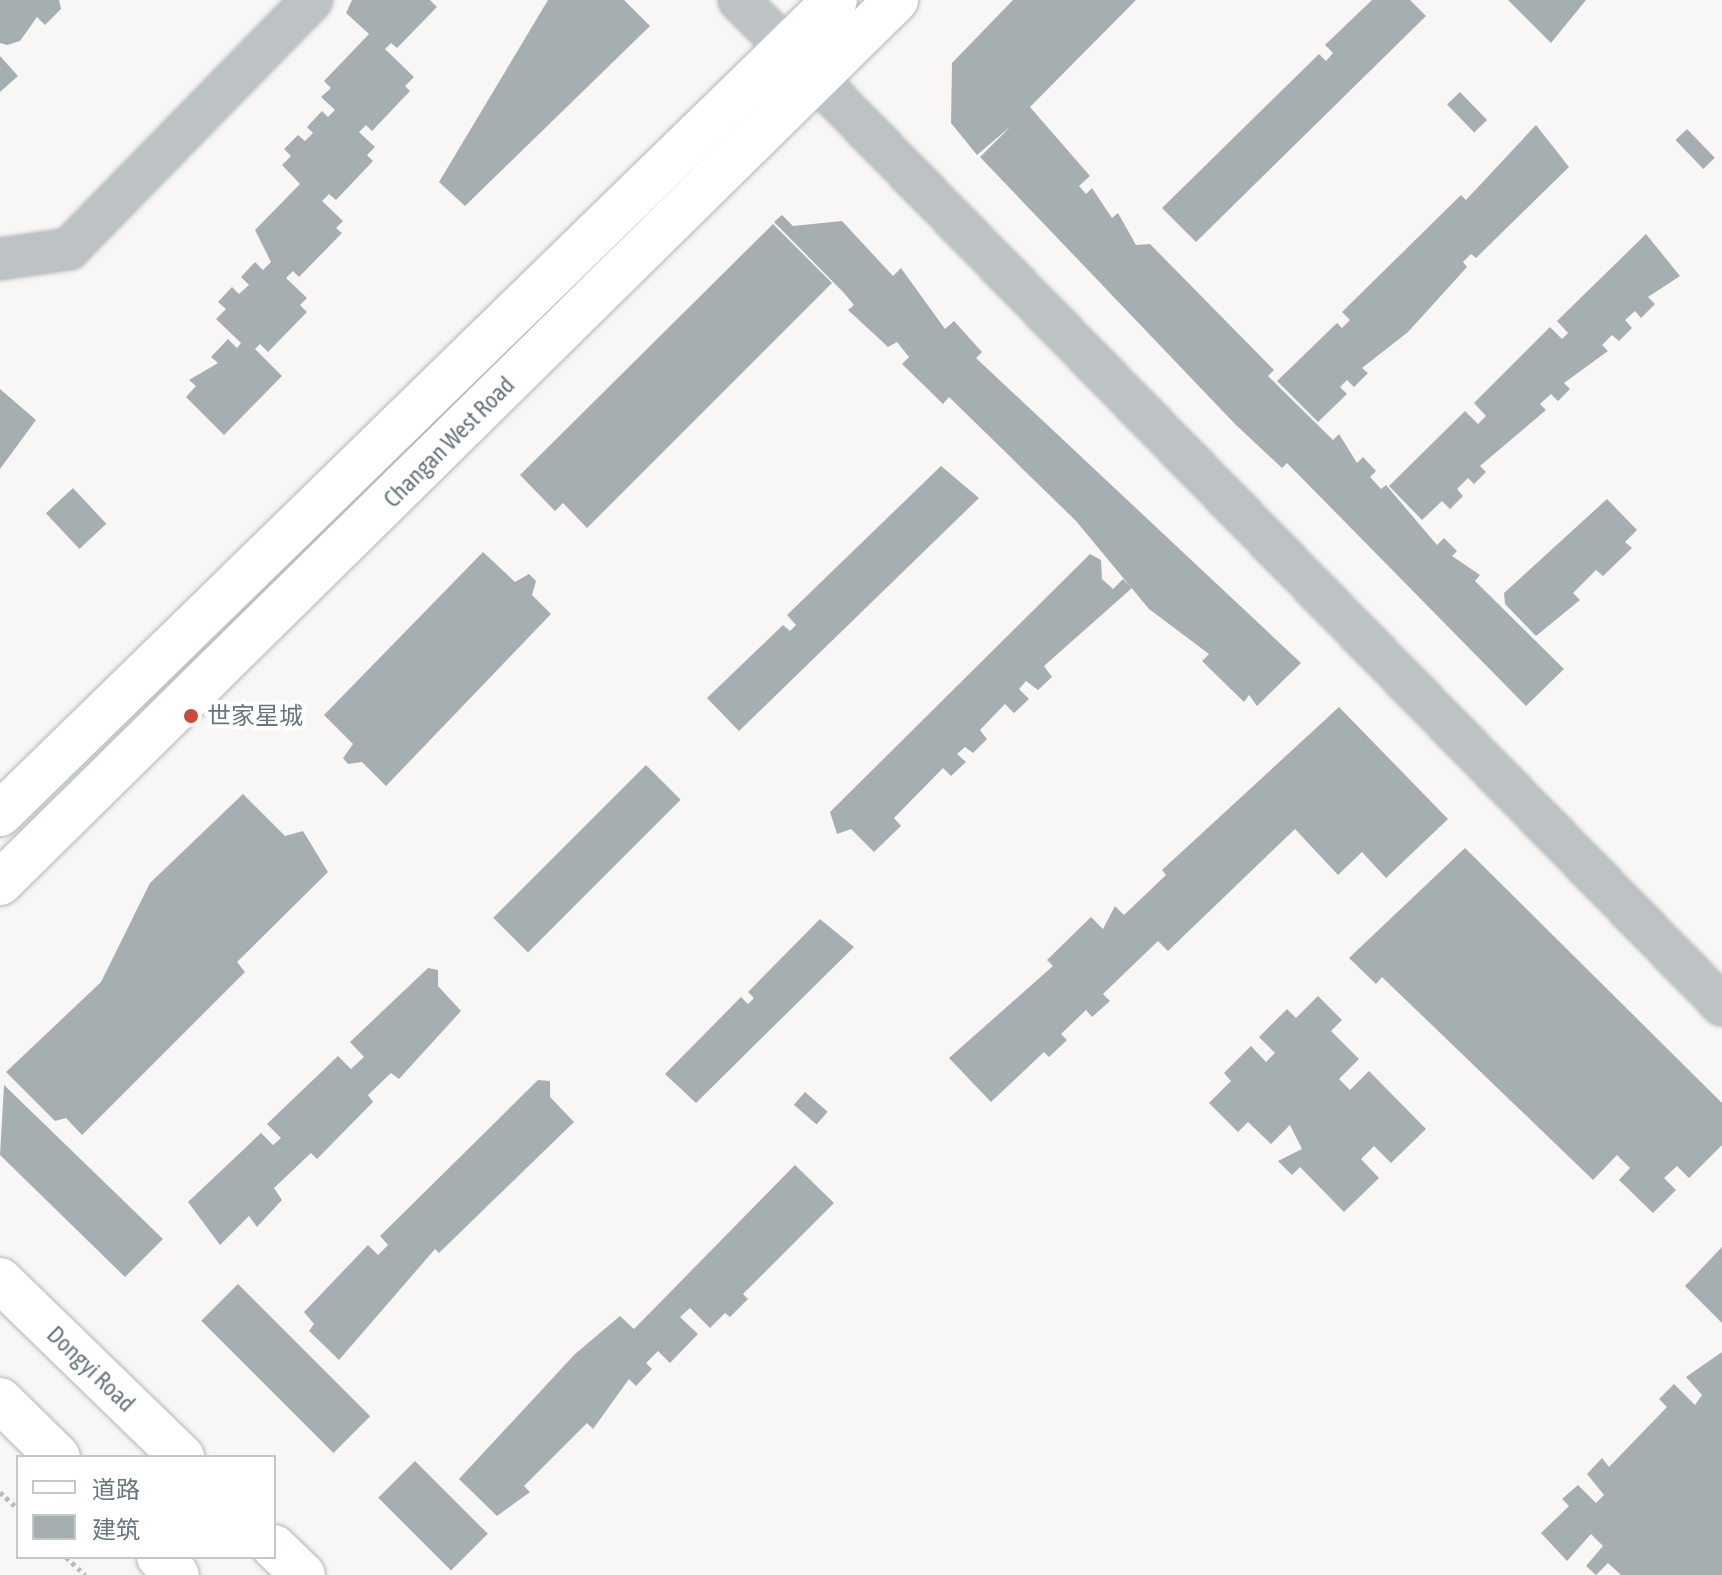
<!DOCTYPE html>
<meta charset="utf-8">
<style>
body{margin:0}
#map{position:relative;width:1722px;height:1575px;overflow:hidden;background:#f8f7f6;font-family:"Asap Condensed","Noto Sans SC",sans-serif}
div>[style]{position:absolute}
.building>*{inset:0;background:#a5afb2;transform-origin:0 0}
.path>*{height:5px;margin-top:-2.5px;transform-origin:0;background:repeating-linear-gradient(90deg,#b8bcbe 0 4px,transparent 0 8px)}
.roads{filter:drop-shadow(0 0 2px #b1b7b9) drop-shadow(0 0 2px #b1b7b9)}
.minor>*{height:40px;margin:-20px;padding:0 20px;transform-origin:20px;border-radius:20px;background:#bdc3c5}
.major>*{height:44px;margin:-22px;padding:0 22px;transform-origin:22px;border-radius:22px;background:#fff}
.dots>*{width:22px;height:22px;translate:-50% -50%;box-sizing:border-box;border:4px solid #fff;border-radius:50%}
span{translate:-50% -50%;white-space:nowrap;text-align:center;line-height:1.15;-webkit-text-stroke:8px #fff;paint-order:stroke}
.street-label{font-size:24px;color:#66787d}
.poi-label{font-size:24px;color:#66787d}
.left{translate:0 -50%;text-align:left}
.legend{position:absolute;left:16px;top:1455px;width:260px;height:104px;box-sizing:border-box;background:#fff;border:2px solid #c2c9cb;margin:0;padding:10px 14px;list-style:none;font-size:24px;color:#66787d}
.legend li{display:flex;align-items:center;gap:16px;height:40px}
.legend b{width:40px;border:2px solid #c2c9cb}
</style>
<div id="map">
<div class="building">
<i style="clip-path:polygon(0 0,59px 0,61px 9px,45px 25px,37px 17px,20px 41px,7px 45px,0 43px)"></i>
<i style="clip-path:polygon(352px 0,430px 0,437px 7px,397px 48px,391px 43px,385px 49px,414px 77px,405px 86px,410px 91px,372px 131px,366px 125px,359px 132px,375px 147px,367px 155px,373px 161px,336px 200px,329px 194px,322px 201px,343px 221px,336px 228px,342px 233px,299px 277px,293px 271px,286px 278px,307px 298px,300px 305px,307px 312px,268px 352px,260px 344px,255px 349px,282px 376px,224px 435px,186px 397px,196px 386px,189px 380px,218px 363px,211px 357px,228px 339px,237px 348px,241px 343px,216px 319px,226px 309px,218px 302px,232px 287px,239px 294px,249px 285px,241px 277px,255px 262px,263px 270px,271px 262px,255px 230px,300px 184px,282px 165px,291px 156px,284px 149px,298px 135px,305px 141px,313px 133px,307px 127px,322px 111px,328px 117px,335px 110px,321px 97px,331px 88px,324px 81px,369px 34px,346px 13px)"></i>
<i style="clip-path:polygon(548px 0,624px 0,650px 26px,465px 206px,439px 182px)"></i>
<i style="clip-path:polygon(1013px 0,1136px 0,1030px 107px,1090px 176px,1079px 186px,1086px 194px,1092px 188px,1112px 218px,1118px 213px,1136px 245px,1150px 244px,1274px 370px,1268px 376px,1333px 440px,1339px 434px,1357px 463px,1363px 457px,1376px 471px,1370px 477px,1381px 489px,1386px 485px,1437px 545px,1444px 538px,1457px 551px,1452px 556px,1480px 575px,1475px 581px,1564px 669px,1526px 706px,1287px 463px,1282px 468px,1235px 424px,980px 157px,1011px 126px,977px 155px,951px 123px,952px 63px)"></i>
<i style="clip-path:polygon(1372px 0,1410px 0,1426px 16px,1196px 242px,1162px 208px,1319px 54px,1326px 61px,1333px 53px,1325px 45px)"></i>
<i style="clip-path:polygon(1508px 0,1586px 0,1551px 43px)"></i>
<i style="clip-path:polygon(0 56px,18px 76px,0 92px)"></i>
<i style="left:1460px;top:92px;width:39px;height:18px;rotate:46deg"></i>
<i style="clip-path:polygon(1536px 125px,1569px 167px,1476px 258px,1471px 254px,1463px 262px,1467px 267px,1408px 332px,1362px 368px,1368px 373px,1354px 387px,1347px 380px,1340px 387px,1347px 394px,1318px 422px,1277px 381px,1337px 323px,1342px 328px,1350px 320px,1342px 312px,1461px 195px,1466px 200px)"></i>
<i style="left:1687px;top:129px;width:40px;height:16px;rotate:46deg"></i>
<i style="clip-path:polygon(782px 215px,793px 226px,842px 221px,893px 276px,901px 268px,945px 329px,954px 321px,982px 352px,976px 358px,1301px 663px,1257px 706px,1249px 695px,1244px 702px,1202px 661px,1209px 654px,1149px 609px,1076px 521px,949px 397px,943px 404px,902px 364px,909px 357px,897px 342px,888px 347px,848px 310px,854px 305px,844px 293px,774px 222px)"></i>
<i style="clip-path:polygon(773px 224px,832px 283px,587px 528px,563px 503px,555px 511px,520px 475px)"></i>
<i style="clip-path:polygon(1646px 234px,1680px 276px,1648px 297px,1655px 304px,1641px 318px,1635px 311px,1625px 320px,1632px 328px,1619px 341px,1612px 335px,1602px 345px,1608px 351px,1564px 383px,1570px 389px,1558px 401px,1551px 394px,1540px 404px,1546px 410px,1480px 466px,1486px 472px,1474px 484px,1468px 478px,1457px 489px,1463px 496px,1450px 509px,1442px 501px,1422px 520px,1389px 486px,1465px 411px,1478px 424px,1486px 416px,1474px 403px,1550px 327px,1562px 339px,1568px 333px,1557px 321px)"></i>
<i style="clip-path:polygon(0 389px,36px 420px,0 469px)"></i>
<i style="clip-path:polygon(941px 466px,979px 498px,739px 731px,707px 698px,783px 625px,790px 631px,796px 625px,787px 615px)"></i>
<i style="left:73px;top:488px;width:49px;height:37px;rotate:47deg"></i>
<i style="clip-path:polygon(1607px 499px,1637px 530px,1625px 542px,1632px 548px,1603px 576px,1596px 570px,1573px 593px,1580px 600px,1536px 636px,1505px 604px,1504px 593px)"></i>
<i style="clip-path:polygon(483px 552px,515px 582px,529px 574px,536px 581px,532px 595px,551px 614px,386px 786px,362px 762px,348px 764px,343px 758px,353px 744px,324px 715px)"></i>
<i style="clip-path:polygon(1090px 554px,1101px 560px,1102px 579px,1113px 589px,1123px 579px,1132px 588px,1044px 666px,1052px 677px,1038px 690px,1026px 681px,1019px 689px,1029px 699px,1014px 713px,1005px 704px,980px 730px,987px 739px,973px 753px,965px 747px,957px 754px,966px 762px,951px 776px,943px 768px,894px 818px,901px 826px,874px 852px,851px 829px,837px 834px,830px 812px)"></i>
<i style="clip-path:polygon(1339px 707px,1448px 819px,1386px 878px,1362px 852px,1338px 875px,1295px 829px,1168px 951px,1158px 941px,1103px 994px,1110px 1001px,1092px 1017px,1086px 1010px,1061px 1034px,1067px 1040px,1049px 1057px,1044px 1052px,991px 1102px,949px 1058px,1053px 966px,1047px 960px,1091px 917px,1103px 929px,1115px 906px,1124px 915px,1166px 875px,1162px 870px)"></i>
<i style="left:646px;top:765px;width:49px;height:216px;rotate:45deg"></i>
<i style="clip-path:polygon(243px 794px,285px 836px,303px 831px,328px 872px,237px 962px,245px 972px,82px 1135px,66px 1118px,55px 1121px,6px 1072px,101px 982px,150px 883px)"></i>
<i style="clip-path:polygon(1465px 848px,1722px 1103px,1722px 1145px,1689px 1178px,1677px 1166px,1664px 1178px,1676px 1190px,1653px 1213px,1619px 1180px,1630px 1168px,1617px 1155px,1593px 1180px,1382px 977px,1376px 984px,1349px 958px)"></i>
<i style="clip-path:polygon(820px 919px,854px 947px,696px 1103px,665px 1074px,741px 997px,748px 1004px,754px 998px,748px 992px)"></i>
<i style="clip-path:polygon(428px 968px,438px 970px,438px 986px,461px 1011px,399px 1079px,391px 1073px,368px 1095px,373px 1102px,317px 1159px,311px 1153px,274px 1188px,282px 1200px,257px 1227px,249px 1216px,220px 1245px,188px 1202px,261px 1133px,273px 1145px,281px 1138px,267px 1124px,338px 1056px,351px 1069px,364px 1057px,350px 1042px)"></i>
<i style="clip-path:polygon(1318px 996px,1342px 1020px,1331px 1031px,1359px 1059px,1339px 1079px,1350px 1090px,1369px 1071px,1426px 1129px,1391px 1163px,1374px 1146px,1361px 1159px,1379px 1178px,1344px 1212px,1300px 1167px,1292px 1175px,1278px 1161px,1302px 1149px,1290px 1125px,1271px 1144px,1248px 1122px,1238px 1132px,1209px 1103px,1231px 1081px,1224px 1073px,1251px 1046px,1266px 1062px,1275px 1053px,1259px 1037px,1287px 1009px,1296px 1018px)"></i>
<i style="clip-path:polygon(538px 1080px,550px 1081px,550px 1097px,574px 1122px,439px 1253px,435px 1249px,339px 1360px,309px 1331px,314px 1324px,304px 1312px,368px 1245px,378px 1255px,388px 1245px,380px 1236px)"></i>
<i style="clip-path:polygon(4px 1085px,163px 1239px,125px 1277px,0 1155px)"></i>
<i style="left:805px;top:1092px;width:30px;height:17px;rotate:41deg"></i>
<i style="clip-path:polygon(795px 1165px,834px 1203px,743px 1294px,748px 1299px,730px 1317px,725px 1313px,710px 1328px,690px 1308px,680px 1317px,698px 1334px,670px 1363px,658px 1351px,646px 1363px,652px 1369px,636px 1386px,629px 1379px,593px 1429px,587px 1423px,524px 1486px,530px 1492px,497px 1516px,459px 1479px,575px 1354px,620px 1316px,634px 1329px)"></i>
<i style="clip-path:polygon(1722px 1247px,1722px 1323px,1685px 1286px)"></i>
<i style="left:238px;top:1284px;width:187px;height:52px;rotate:45deg"></i>
<i style="clip-path:polygon(1722px 1352px,1722px 1575px,1621px 1575px,1608px 1563px,1596px 1575px,1586px 1566px,1603px 1546px,1591px 1534px,1567px 1561px,1541px 1533px,1569px 1506px,1562px 1499px,1578px 1485px,1596px 1503px,1604px 1495px,1587px 1474px,1602px 1458px,1609px 1467px,1667px 1407px,1659px 1399px,1674px 1384px,1695px 1405px,1702px 1395px,1686px 1377px)"></i>
<i style="left:415px;top:1461px;width:103px;height:52px;rotate:45deg"></i>
</div>
<div class="path">
<i style="left:0;top:1492px;width:25px;rotate:43deg"></i>
<i style="left:66px;top:1557px;width:26px;rotate:43deg"></i>
</div>
<div class="roads">
<div class="minor">
<i style="left:739px;top:0;width:1406px;rotate:45.63deg"></i>
<i style="left:0;top:259px;width:70px;rotate:-8.2deg"></i>
<i style="left:69px;top:249px;width:348px;rotate:-45.7deg"></i>
</div>
<div class="major">
<i style="left:0;top:814px;width:1166px;rotate:-44.27deg"></i>
<i style="left:0;top:883px;width:1258px;rotate:-44.58deg"></i>
<i style="left:0;top:1280px;width:254px;rotate:44.2deg"></i>
<i style="left:0;top:1400px;width:81px;rotate:44.5deg"></i>
<i style="left:274px;top:1547px;width:40px;rotate:44deg"></i>
<i style="left:159px;top:1557px;width:25px;rotate:45deg"></i>
</div>
</div>
<div class="dots">
<i style="left:191px;top:716px;background:#d2443c"></i>
</div>
<div class="street-label">
<span style="left:449px;top:442px;rotate:-45deg">Changan West Road</span>
<span style="left:91px;top:1369px;rotate:44deg">Dongyi Road</span>
</div>
<div class="poi-label">
<span class="left" style="left:207px;top:716px">世家星城</span>
</div>
<ul class="legend">
<li><b style="height:10px;background:#fff"></b>道路</li>
<li><b style="height:22px;background:#a5afb2"></b>建筑</li>
</ul>
</div>
